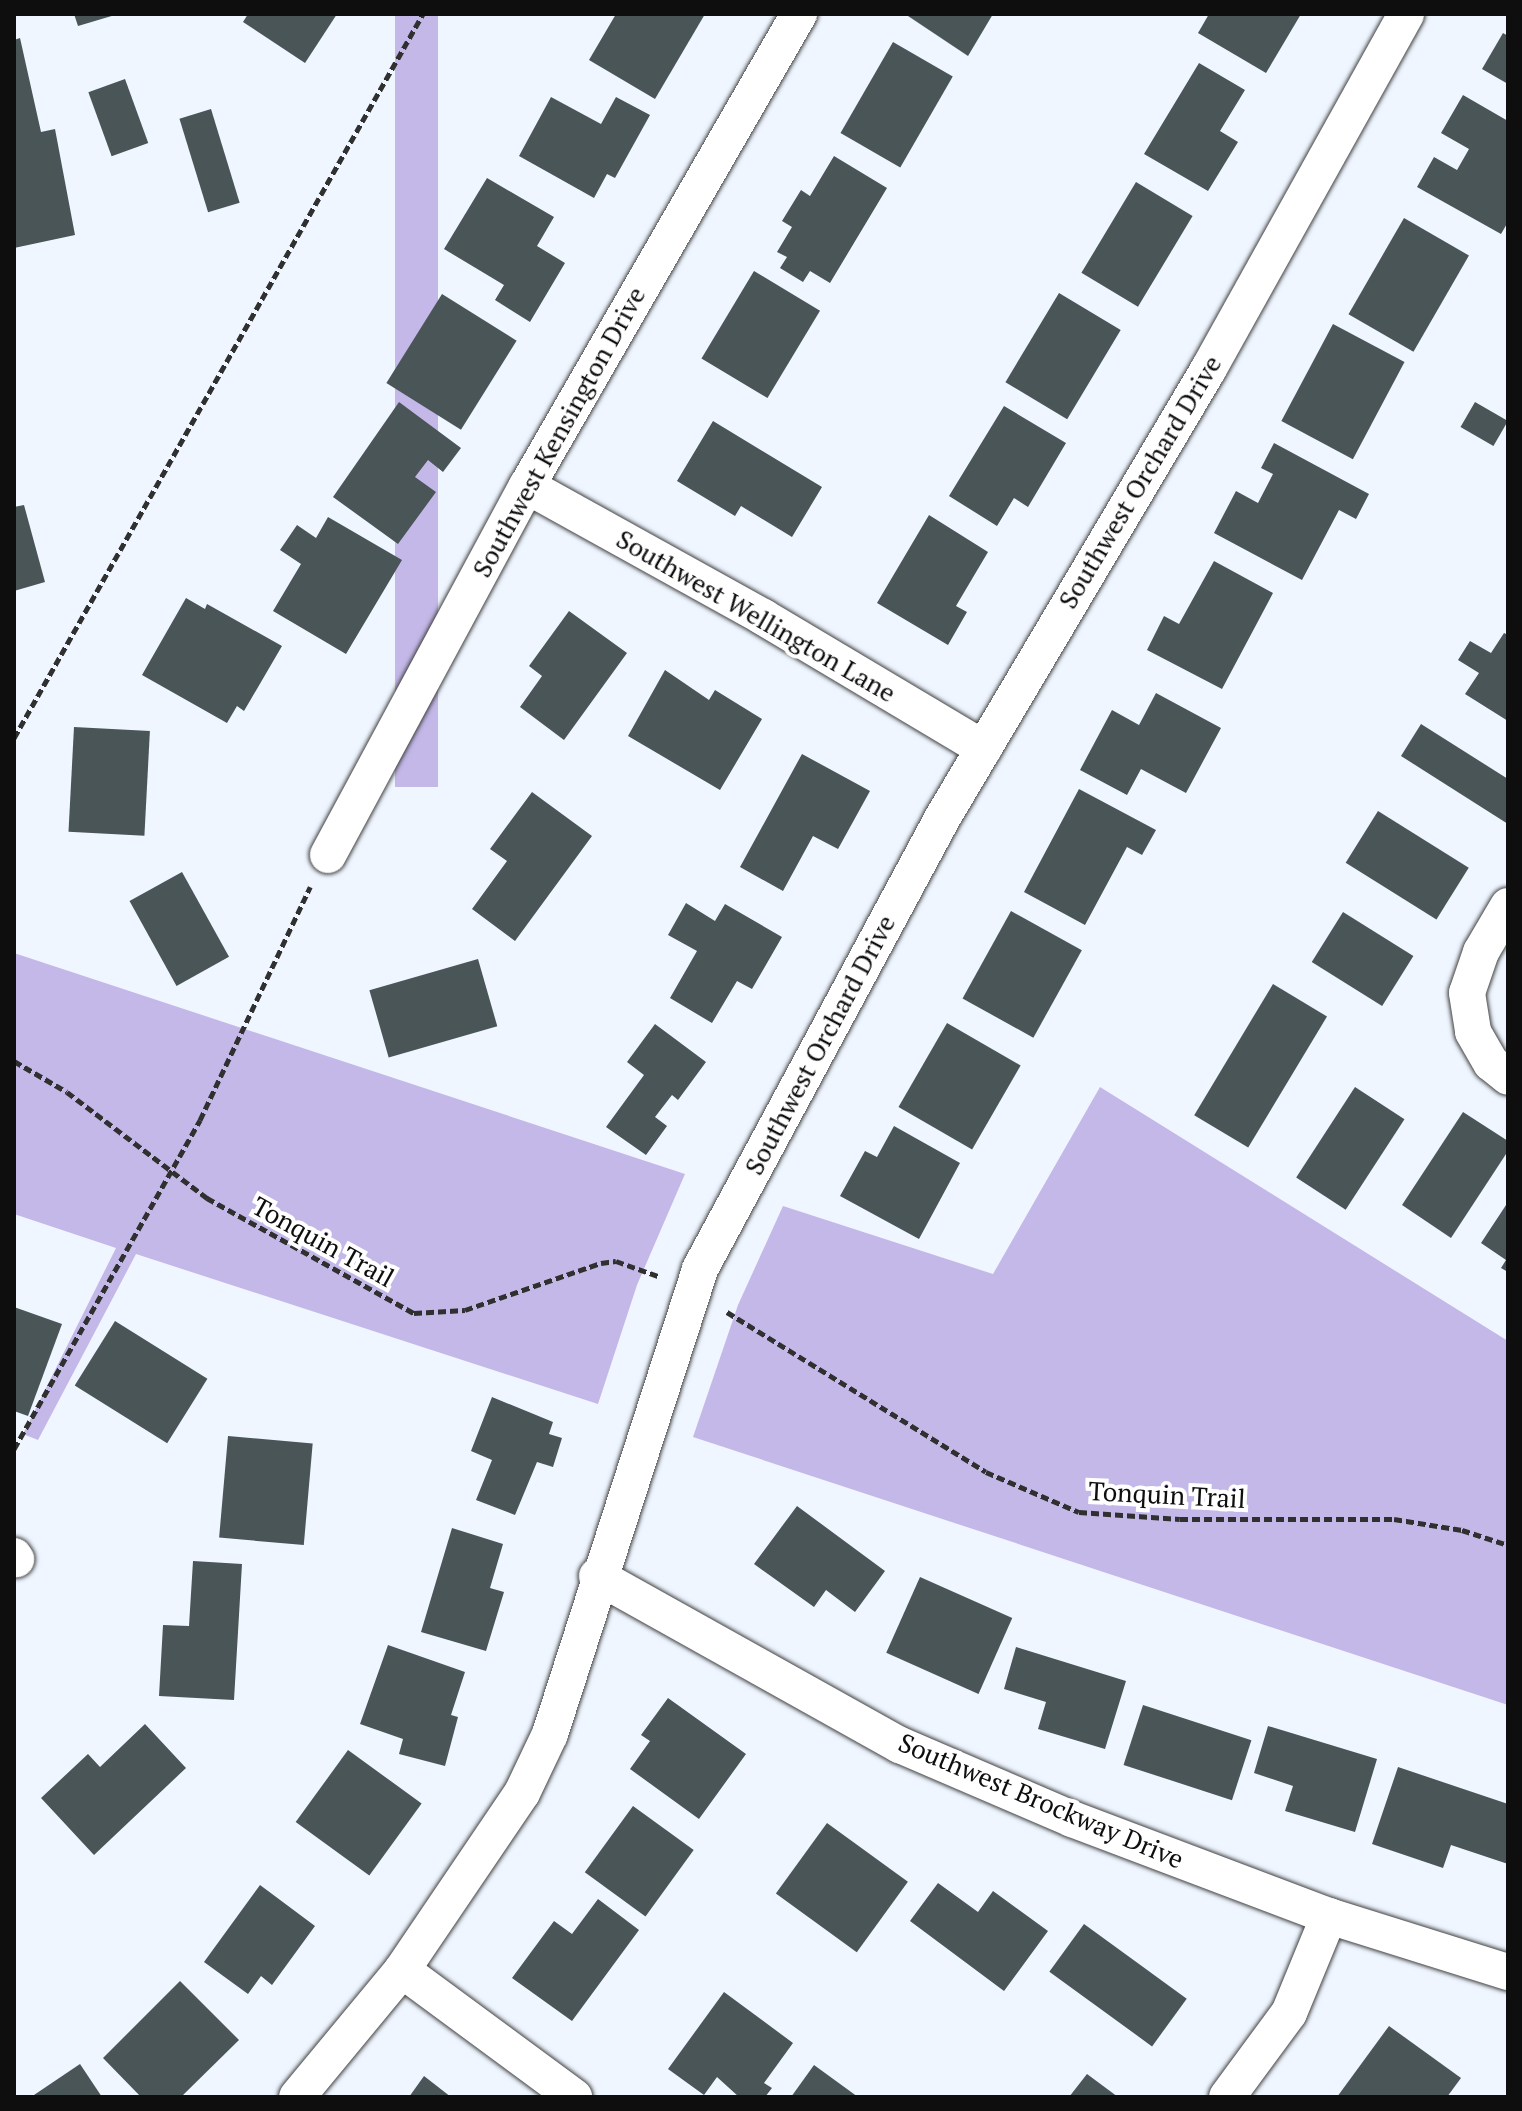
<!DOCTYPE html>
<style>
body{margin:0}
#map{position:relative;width:1522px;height:2111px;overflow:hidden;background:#eff6ff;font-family:"PT Serif",serif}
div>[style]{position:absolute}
.green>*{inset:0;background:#c4b8e9;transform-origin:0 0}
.building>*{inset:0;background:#4a5557;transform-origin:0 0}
.path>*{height:5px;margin-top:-2.5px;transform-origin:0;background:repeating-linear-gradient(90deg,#303030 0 8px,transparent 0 12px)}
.roads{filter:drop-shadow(0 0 2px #414141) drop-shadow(0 0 2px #414141)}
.minor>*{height:36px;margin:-18px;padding:0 18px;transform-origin:18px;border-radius:18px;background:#fff}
span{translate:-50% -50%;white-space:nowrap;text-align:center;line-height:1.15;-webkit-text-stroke:8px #fff;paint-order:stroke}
.street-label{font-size:26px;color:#0e0e0e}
.frame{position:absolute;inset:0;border:16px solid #0e0e0e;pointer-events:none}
</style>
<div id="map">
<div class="green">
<i style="left:395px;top:14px;width:43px;height:773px"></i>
<i style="clip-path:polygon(14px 953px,685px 1174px,637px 1285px,598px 1404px,136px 1254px,38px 1440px,23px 1434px,116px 1248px,14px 1214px)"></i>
<i style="clip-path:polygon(1100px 1087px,1508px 1341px,1508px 1705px,693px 1437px,738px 1305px,783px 1206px,993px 1274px)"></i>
</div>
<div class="building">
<i style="clip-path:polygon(74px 14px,115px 14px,115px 15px,78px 26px)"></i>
<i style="clip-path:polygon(248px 14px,337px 14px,305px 63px,243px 22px)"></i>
<i style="clip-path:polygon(616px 14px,705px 14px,655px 99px,589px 60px)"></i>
<i style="clip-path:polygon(905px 14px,993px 14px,968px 56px)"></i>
<i style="clip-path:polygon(1209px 14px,1301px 14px,1266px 73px,1198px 33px)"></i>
<i style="clip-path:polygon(1503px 33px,1508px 36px,1508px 84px,1482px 69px)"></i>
<i style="clip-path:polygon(20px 38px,41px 132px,55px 129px,75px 235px,14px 248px,14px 40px)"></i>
<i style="left:893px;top:42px;width:69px;height:105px;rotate:30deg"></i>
<i style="clip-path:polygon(1199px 63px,1245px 90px,1220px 131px,1238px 142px,1208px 191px,1144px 154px)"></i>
<i style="left:125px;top:79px;width:68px;height:39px;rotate:70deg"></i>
<i style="clip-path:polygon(1463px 95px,1508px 121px,1508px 222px,1501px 234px,1417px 187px,1434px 157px,1457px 170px,1469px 149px,1441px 133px)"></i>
<i style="clip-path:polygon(551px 97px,601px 124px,616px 97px,650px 115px,615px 178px,607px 174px,594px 198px,519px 156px)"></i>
<i style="left:211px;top:109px;width:98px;height:33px;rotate:73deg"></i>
<i style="clip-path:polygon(834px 156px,887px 188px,830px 283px,810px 271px,803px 282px,780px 268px,787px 257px,777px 252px,792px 227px,782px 221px,801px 190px,810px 196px)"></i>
<i style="clip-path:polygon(487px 178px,554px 217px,537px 246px,565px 263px,530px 322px,495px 300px,504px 285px,444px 249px)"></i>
<i style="left:1136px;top:182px;width:66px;height:106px;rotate:31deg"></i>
<i style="left:1404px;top:218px;width:75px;height:111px;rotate:30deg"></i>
<i style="left:754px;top:271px;width:77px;height:102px;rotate:31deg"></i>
<i style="left:1059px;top:293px;width:72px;height:104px;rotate:31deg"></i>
<i style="left:442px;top:294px;width:88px;height:105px;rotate:32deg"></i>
<i style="left:1333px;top:324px;width:81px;height:110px;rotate:28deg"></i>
<i style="clip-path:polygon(399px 402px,461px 448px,443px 472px,428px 460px,415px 477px,436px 492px,398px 544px,333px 497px)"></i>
<i style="left:1475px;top:402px;width:38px;height:29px;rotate:30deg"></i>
<i style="clip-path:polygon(1004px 406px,1066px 443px,1028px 507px,1014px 498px,997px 526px,949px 496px)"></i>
<i style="clip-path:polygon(713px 421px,822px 487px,792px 537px,741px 506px,735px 516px,677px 481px)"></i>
<i style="clip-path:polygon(1274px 443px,1369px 494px,1356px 519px,1339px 510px,1302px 580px,1214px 533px,1236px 491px,1258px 503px,1273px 474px,1261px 468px)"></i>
<i style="clip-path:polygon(24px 505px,45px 582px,14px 591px,14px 507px)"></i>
<i style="clip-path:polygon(929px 515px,988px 552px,956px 606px,967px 612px,948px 645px,877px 603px)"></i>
<i style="clip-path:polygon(328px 517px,402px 560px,346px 654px,273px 611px,301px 564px,280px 550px,297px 525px,316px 538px)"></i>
<i style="clip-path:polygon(1214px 561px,1273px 593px,1222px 689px,1147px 650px,1164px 616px,1179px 624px)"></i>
<i style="clip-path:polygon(186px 598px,205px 609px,207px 604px,282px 646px,244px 711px,237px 706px,227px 723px,142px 675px)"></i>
<i style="clip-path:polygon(569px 611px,627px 653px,564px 740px,520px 707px,542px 676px,529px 666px)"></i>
<i style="clip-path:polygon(1504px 633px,1508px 635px,1508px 721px,1465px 694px,1479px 673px,1458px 660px,1470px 641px,1491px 653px)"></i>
<i style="clip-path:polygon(665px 670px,709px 700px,715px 690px,762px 719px,720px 790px,628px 736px)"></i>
<i style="clip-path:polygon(1156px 693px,1221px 728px,1186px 793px,1141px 769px,1127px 795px,1080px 770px,1112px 710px,1139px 725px)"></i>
<i style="clip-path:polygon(1421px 724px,1508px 779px,1508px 824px,1401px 756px)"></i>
<i style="left:74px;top:727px;width:76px;height:105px;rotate:3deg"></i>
<i style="clip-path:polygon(802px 754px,870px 791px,838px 849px,813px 836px,783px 891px,740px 867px)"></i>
<i style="clip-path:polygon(1079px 789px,1156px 830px,1142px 855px,1127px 847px,1085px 925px,1024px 892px)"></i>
<i style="clip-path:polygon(532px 792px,592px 836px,515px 941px,472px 909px,507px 861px,490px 849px)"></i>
<i style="left:1378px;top:811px;width:107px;height:61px;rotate:32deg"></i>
<i style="left:182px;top:872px;width:97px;height:60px;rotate:61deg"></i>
<i style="clip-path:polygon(686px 903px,715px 921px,725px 904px,782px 937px,752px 989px,737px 981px,712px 1023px,670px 998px,697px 951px,668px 935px)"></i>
<i style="left:1011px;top:911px;width:81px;height:100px;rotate:29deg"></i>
<i style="left:1343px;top:912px;width:83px;height:59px;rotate:32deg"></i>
<i style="left:478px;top:959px;width:70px;height:113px;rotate:74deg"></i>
<i style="left:1273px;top:984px;width:63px;height:153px;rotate:31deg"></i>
<i style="left:947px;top:1023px;width:85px;height:97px;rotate:30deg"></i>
<i style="clip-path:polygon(655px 1024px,706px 1062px,678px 1100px,672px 1095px,655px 1117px,667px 1126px,646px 1155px,606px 1127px,644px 1075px,627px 1062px)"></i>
<i style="left:1355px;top:1087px;width:59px;height:108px;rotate:33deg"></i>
<i style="clip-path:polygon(1463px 1112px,1508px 1141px,1508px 1151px,1451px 1238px,1402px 1205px)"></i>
<i style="clip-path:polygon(894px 1126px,960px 1163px,919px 1239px,840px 1196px,865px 1151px,877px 1157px)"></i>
<i style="clip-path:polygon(1508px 1202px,1508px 1272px,1501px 1268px,1506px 1260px,1481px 1243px)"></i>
<i style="clip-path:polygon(14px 1307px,62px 1324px,28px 1416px,14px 1411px)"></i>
<i style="left:115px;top:1321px;width:109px;height:76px;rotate:32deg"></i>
<i style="clip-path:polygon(492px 1397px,553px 1422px,549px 1434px,562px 1438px,553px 1467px,537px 1462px,515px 1515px,476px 1500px,492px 1460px,471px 1451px)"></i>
<i style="left:228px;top:1436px;width:85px;height:102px;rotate:5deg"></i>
<i style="clip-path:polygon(797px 1506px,885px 1571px,855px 1612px,826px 1590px,814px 1607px,754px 1564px)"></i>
<i style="clip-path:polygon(452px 1528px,503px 1544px,490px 1588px,504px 1592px,486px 1651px,421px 1632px)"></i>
<i style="clip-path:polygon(193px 1561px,242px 1564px,234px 1700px,159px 1696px,163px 1625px,189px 1626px)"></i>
<i style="left:920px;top:1577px;width:101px;height:83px;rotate:24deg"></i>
<i style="clip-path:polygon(388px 1645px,465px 1672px,451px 1715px,458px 1717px,445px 1766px,399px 1754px,403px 1739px,360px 1724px)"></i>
<i style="clip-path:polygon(1016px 1647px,1126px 1681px,1105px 1749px,1038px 1729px,1046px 1702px,1004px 1689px)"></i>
<i style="clip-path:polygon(668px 1698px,746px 1754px,699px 1819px,630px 1769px,650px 1741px,641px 1735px)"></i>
<i style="left:1143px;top:1705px;width:114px;height:63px;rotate:18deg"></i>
<i style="clip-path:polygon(145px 1724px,186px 1768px,94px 1855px,41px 1798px,88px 1754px,100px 1767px)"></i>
<i style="clip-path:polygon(1268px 1726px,1377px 1759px,1355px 1832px,1285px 1811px,1293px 1786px,1254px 1773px)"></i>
<i style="left:348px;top:1750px;width:91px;height:89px;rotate:36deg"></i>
<i style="clip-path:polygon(1398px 1767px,1508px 1804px,1508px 1864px,1451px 1845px,1443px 1868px,1372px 1844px)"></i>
<i style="left:633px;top:1806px;width:75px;height:82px;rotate:36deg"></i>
<i style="left:827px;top:1823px;width:100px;height:87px;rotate:36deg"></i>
<i style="clip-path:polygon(938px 1883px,978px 1912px,993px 1891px,1048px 1931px,1004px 1991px,910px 1921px)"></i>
<i style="clip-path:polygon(260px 1885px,315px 1926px,272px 1985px,261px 1976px,248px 1994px,204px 1962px)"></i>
<i style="clip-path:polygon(598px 1899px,639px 1930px,572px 2021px,512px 1978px,554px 1921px,572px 1934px)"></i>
<i style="left:1084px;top:1924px;width:127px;height:59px;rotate:36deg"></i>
<i style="clip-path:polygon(180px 1981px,239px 2040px,181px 2097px,141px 2097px,103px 2058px)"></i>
<i style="clip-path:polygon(724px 1992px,793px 2043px,764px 2083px,772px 2088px,765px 2097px,739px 2097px,717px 2077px,704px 2095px,668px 2069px)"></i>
<i style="clip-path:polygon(1389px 2026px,1461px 2078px,1447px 2097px,1337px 2097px)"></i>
<i style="clip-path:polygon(80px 2064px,102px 2097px,31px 2097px)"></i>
<i style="clip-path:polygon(814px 2065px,858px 2097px,791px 2097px)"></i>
<i style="clip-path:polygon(1087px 2074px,1118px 2097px,1069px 2097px)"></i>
<i style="clip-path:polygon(424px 2076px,451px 2097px,409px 2097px)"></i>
</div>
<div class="path">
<i style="left:14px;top:738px;width:832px;rotate:-60.54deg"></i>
<i style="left:14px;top:1061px;width:61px;rotate:30.3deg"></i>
<i style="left:67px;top:1092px;width:176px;rotate:37.1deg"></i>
<i style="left:207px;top:1198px;width:237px;rotate:29.1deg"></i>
<i style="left:414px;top:1313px;width:51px;rotate:-3.4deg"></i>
<i style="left:465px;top:1310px;width:144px;rotate:-19.1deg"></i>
<i style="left:601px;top:1263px;width:15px;rotate:-8deg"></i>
<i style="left:616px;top:1261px;width:45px;rotate:19.7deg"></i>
<i style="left:727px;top:1312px;width:304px;rotate:31.7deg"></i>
<i style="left:986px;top:1472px;width:101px;rotate:23.3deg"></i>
<i style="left:1079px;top:1512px;width:101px;rotate:4deg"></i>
<i style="left:1180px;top:1519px;width:214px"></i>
<i style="left:1394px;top:1519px;width:69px;rotate:9.2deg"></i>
<i style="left:1462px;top:1530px;width:48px;rotate:18.1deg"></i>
<i style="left:14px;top:1449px;width:378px;rotate:-60.5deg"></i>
<i style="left:200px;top:1120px;width:258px;rotate:-64.7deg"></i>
</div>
<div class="roads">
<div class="minor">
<i style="left:527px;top:486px;width:270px;rotate:29deg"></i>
<i style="left:763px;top:617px;width:257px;rotate:30.8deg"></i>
<i style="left:328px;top:855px;width:419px;rotate:-61.7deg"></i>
<i style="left:527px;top:486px;width:545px;rotate:-60.05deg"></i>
<i style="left:1508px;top:906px;width:53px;rotate:120.4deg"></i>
<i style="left:1481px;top:952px;width:43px;rotate:108.9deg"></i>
<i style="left:1467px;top:993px;width:39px;rotate:81deg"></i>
<i style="left:1473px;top:1032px;width:36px;rotate:60deg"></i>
<i style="left:1491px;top:1063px;width:22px;rotate:39deg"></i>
<i style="left:14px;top:1556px;width:4px;rotate:56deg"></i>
<i style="left:597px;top:1576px;width:347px;rotate:29.2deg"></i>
<i style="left:900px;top:1745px;width:187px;rotate:23.3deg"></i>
<i style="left:1072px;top:1819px;width:275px;rotate:20.7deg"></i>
<i style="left:1329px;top:1916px;width:188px;rotate:17.4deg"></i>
<i style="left:402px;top:1970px;width:214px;rotate:36.4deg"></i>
<i style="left:297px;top:2097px;width:165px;rotate:-50.4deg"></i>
<i style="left:402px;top:1970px;width:214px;rotate:-55.9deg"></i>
<i style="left:522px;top:1793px;width:65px;rotate:-64.6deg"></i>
<i style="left:550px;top:1734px;width:489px;rotate:-72.1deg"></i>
<i style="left:700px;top:1269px;width:513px;rotate:-61.74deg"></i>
<i style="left:943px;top:817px;width:520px;rotate:-59.34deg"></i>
<i style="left:1208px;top:370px;width:407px;rotate:-60.9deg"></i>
<i style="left:1227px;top:2097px;width:104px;rotate:-53.6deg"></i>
<i style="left:1289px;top:2013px;width:105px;rotate:-67.6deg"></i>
</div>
</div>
<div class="street-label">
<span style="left:559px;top:432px;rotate:-61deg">Southwest Kensington Drive</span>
<span style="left:1140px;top:482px;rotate:-59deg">Southwest Orchard Drive</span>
<span style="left:756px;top:616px;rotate:30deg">Southwest Wellington Lane</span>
<span style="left:820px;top:1045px;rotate:-62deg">Southwest Orchard Drive</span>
<span style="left:323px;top:1242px;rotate:29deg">Tonquin Trail</span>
<span style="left:1167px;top:1495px;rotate:3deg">Tonquin Trail</span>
<span style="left:1041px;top:1801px;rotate:23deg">Southwest Brockway Drive</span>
</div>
<div class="frame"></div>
</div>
